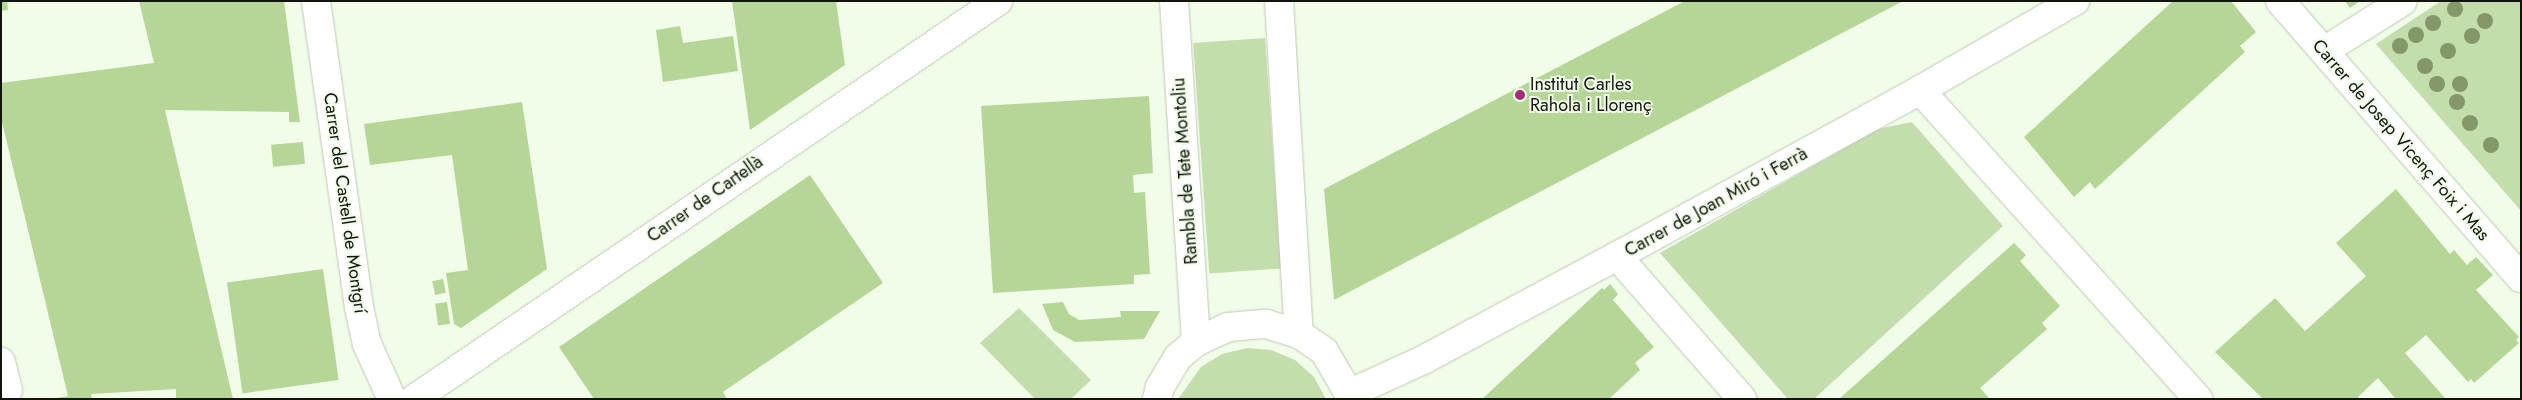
<!DOCTYPE html>
<meta charset="utf-8">
<style>
body{margin:0}
#map{position:relative;width:2522px;height:400px;overflow:hidden;background:#f2fde9;font-family:Jost,sans-serif}
div>[style]{position:absolute}
.green>*{inset:0;background:#c3ddad;transform-origin:0 0}
.building>*{inset:0;background:#b5d697;transform-origin:0 0}
.roads{filter:drop-shadow(0 0 1px #bfc9b6) drop-shadow(0 0 1px #bfc9b6)}
.minor>*{height:28px;margin:-14px;padding:0 14px;transform-origin:14px;border-radius:14px;background:#fff}
.trees>*{width:16px;height:16px;margin:-8px;border-radius:50%;background:#839769}
.dots>*{width:14px;height:14px;translate:-50% -50%;box-sizing:border-box;border:2px solid #f2fde9;border-radius:50%}
span{translate:-50% -50%;white-space:nowrap;text-align:center;line-height:1.15;-webkit-text-stroke:4px #f2fde9;paint-order:stroke}
.poi-label{font-size:18px;color:#11150e}
.left{translate:0 -50%;text-align:left}
.street-label{font-size:18px;color:#11150e}
.frame{position:absolute;inset:0;border:2px solid #11150e;pointer-events:none}
</style>
<div id="map">
<div class="green">
<i style="clip-path:polygon(2441px 1px,2521px 1px,2521px 211px,2376px 44px)"></i>
<i style="left:1265px;top:38px;width:231px;height:72px;rotate:86deg"></i>
<i style="clip-path:polygon(1912px 122px,2003px 226px,1814px 399px,1788px 399px,1660px 253px,1878px 129px)"></i>
<i style="clip-path:polygon(1019px 308px,1091px 380px,1071px 399px,1035px 399px,980px 343px)"></i>
<i style="clip-path:polygon(1248px 348px,1271px 350px,1295px 360px,1314px 377px,1326px 399px,1178px 399px,1201px 367px,1222px 354px)"></i>
</div>
<div class="building">
<i style="clip-path:polygon(1px 1px,7px 1px,8px 10px,1px 11px)"></i>
<i style="clip-path:polygon(139px 1px,284px 1px,300px 122px,289px 122px,289px 112px,165px 110px,233px 399px,176px 399px,176px 389px,91px 394px,92px 399px,51px 399px,68px 396px,1px 118px,1px 83px,154px 63px)"></i>
<i style="clip-path:polygon(732px 1px,836px 1px,845px 65px,750px 130px)"></i>
<i style="clip-path:polygon(1685px 1px,1903px 1px,1334px 300px,1324px 189px)"></i>
<i style="clip-path:polygon(2173px 1px,2231px 1px,2256px 32px,2240px 46px,2245px 52px,2095px 189px,2090px 182px,2074px 197px,2024px 137px)"></i>
<i style="clip-path:polygon(2345px 1px,2360px 1px,2350px 8px)"></i>
<i style="clip-path:polygon(680px 26px,683px 43px,733px 36px,738px 71px,663px 82px,656px 30px)"></i>
<i style="clip-path:polygon(1149px 96px,1153px 173px,1133px 175px,1134px 193px,1145px 192px,1150px 274px,1134px 275px,1134px 284px,993px 293px,981px 106px)"></i>
<i style="clip-path:polygon(522px 102px,547px 269px,461px 328px,454px 324px,446px 273px,468px 270px,452px 155px,370px 165px,364px 124px)"></i>
<i style="left:303px;top:142px;width:22px;height:32px;rotate:85deg"></i>
<i style="clip-path:polygon(810px 175px,883px 283px,723px 392px,727px 399px,594px 399px,559px 347px)"></i>
<i style="clip-path:polygon(2396px 189px,2450px 254px,2454px 250px,2467px 265px,2476px 257px,2493px 275px,2476px 290px,2519px 337px,2516px 340px,2519px 343px,2474px 383px,2471px 379px,2468px 382px,2426px 335px,2405px 353px,2446px 399px,2396px 399px,2378px 378px,2358px 397px,2359px 399px,2263px 399px,2215px 352px,2275px 298px,2305px 331px,2366px 276px,2336px 243px)"></i>
<i style="clip-path:polygon(2014px 243px,2026px 255px,2020px 261px,2060px 306px,2042px 323px,2047px 329px,1980px 388px,1990px 399px,1839px 399px)"></i>
<i style="left:323px;top:269px;width:112px;height:97px;rotate:82deg"></i>
<i style="left:443px;top:279px;width:14px;height:11px;rotate:78deg"></i>
<i style="clip-path:polygon(1610px 284px,1618px 294px,1613px 300px,1654px 347px,1635px 363px,1640px 370px,1609px 399px,1482px 399px,1602px 288px,1604px 290px)"></i>
<i style="left:447px;top:302px;width:22px;height:12px;rotate:82deg"></i>
<i style="clip-path:polygon(1063px 302px,1069px 314px,1079px 320px,1121px 317px,1120px 311px,1160px 311px,1144px 339px,1075px 342px,1053px 330px,1042px 304px)"></i>
</div>
<div class="roads">
<div class="minor">
<i style="left:316px;top:1px;width:309px;rotate:82deg"></i>
<i style="left:359px;top:307px;width:38px;rotate:78deg"></i>
<i style="left:367px;top:344px;width:60px;rotate:65.6deg"></i>
<i style="left:1174px;top:1px;width:342px;rotate:86.3deg"></i>
<i style="left:1279px;top:1px;width:334px;rotate:86.6deg"></i>
<i style="left:2280px;top:1px;width:367px;rotate:49deg"></i>
<i style="left:2324px;top:51px;width:93px;rotate:-32.3deg"></i>
<i style="left:1920px;top:90px;width:416px;rotate:48deg"></i>
<i style="left:1617px;top:256px;width:190px;rotate:48.8deg"></i>
<i style="left:1px;top:362px;width:29px;rotate:76deg"></i>
<i style="left:1351px;top:393px;width:79px;rotate:-24.6deg"></i>
<i style="left:1423px;top:360px;width:220px;rotate:-28.2deg"></i>
<i style="left:1617px;top:256px;width:345px;rotate:-28.7deg"></i>
<i style="left:1920px;top:90px;width:179px;rotate:-29.9deg"></i>
<i style="left:414px;top:399px;width:707px;rotate:-34.27deg"></i>
<i style="left:1157px;top:399px;width:12px;rotate:-76deg"></i>
<i style="left:1160px;top:387px;width:35px;rotate:-59deg"></i>
<i style="left:1178px;top:357px;width:23px;rotate:-40deg"></i>
<i style="left:1196px;top:342px;width:35px;rotate:-25deg"></i>
<i style="left:1228px;top:327px;width:38px;rotate:-5deg"></i>
<i style="left:1266px;top:324px;width:34px;rotate:17deg"></i>
<i style="left:1299px;top:334px;width:30px;rotate:34deg"></i>
<i style="left:1324px;top:351px;width:56px;rotate:59.7deg"></i>
</div>
</div>
<div class="trees">
<i style="left:2455px;top:9px"></i>
<i style="left:2485px;top:21px"></i>
<i style="left:2433px;top:23px"></i>
<i style="left:2416px;top:35px"></i>
<i style="left:2472px;top:36px"></i>
<i style="left:2400px;top:46px"></i>
<i style="left:2448px;top:51px"></i>
<i style="left:2425px;top:66px"></i>
<i style="left:2437px;top:84px"></i>
<i style="left:2460px;top:84px"></i>
<i style="left:2457px;top:102px"></i>
<i style="left:2470px;top:123px"></i>
<i style="left:2491px;top:145px"></i>
</div>
<div class="dots">
<i style="left:1520px;top:95px;background:#a8297a"></i>
</div>
<div class="poi-label">
<span class="left" style="left:1530px;top:95px">Institut Carles<br>Rahola i Llorenç</span>
</div>
<div class="street-label">
<span style="left:2401px;top:140px;rotate:49deg">Carrer de Josep Vicenç Foix i Mas</span>
<span style="left:1185px;top:171px;rotate:-94deg">Rambla de Tete Montoliu</span>
<span style="left:705px;top:199px;rotate:-35deg">Carrer de Cartellà</span>
<span style="left:1716px;top:202px;rotate:-29deg">Carrer de Joan Miró i Ferrà</span>
<span style="left:345px;top:203px;rotate:82deg">Carrer del Castell de Montgrí</span>
</div>
<div class="frame"></div>
</div>
